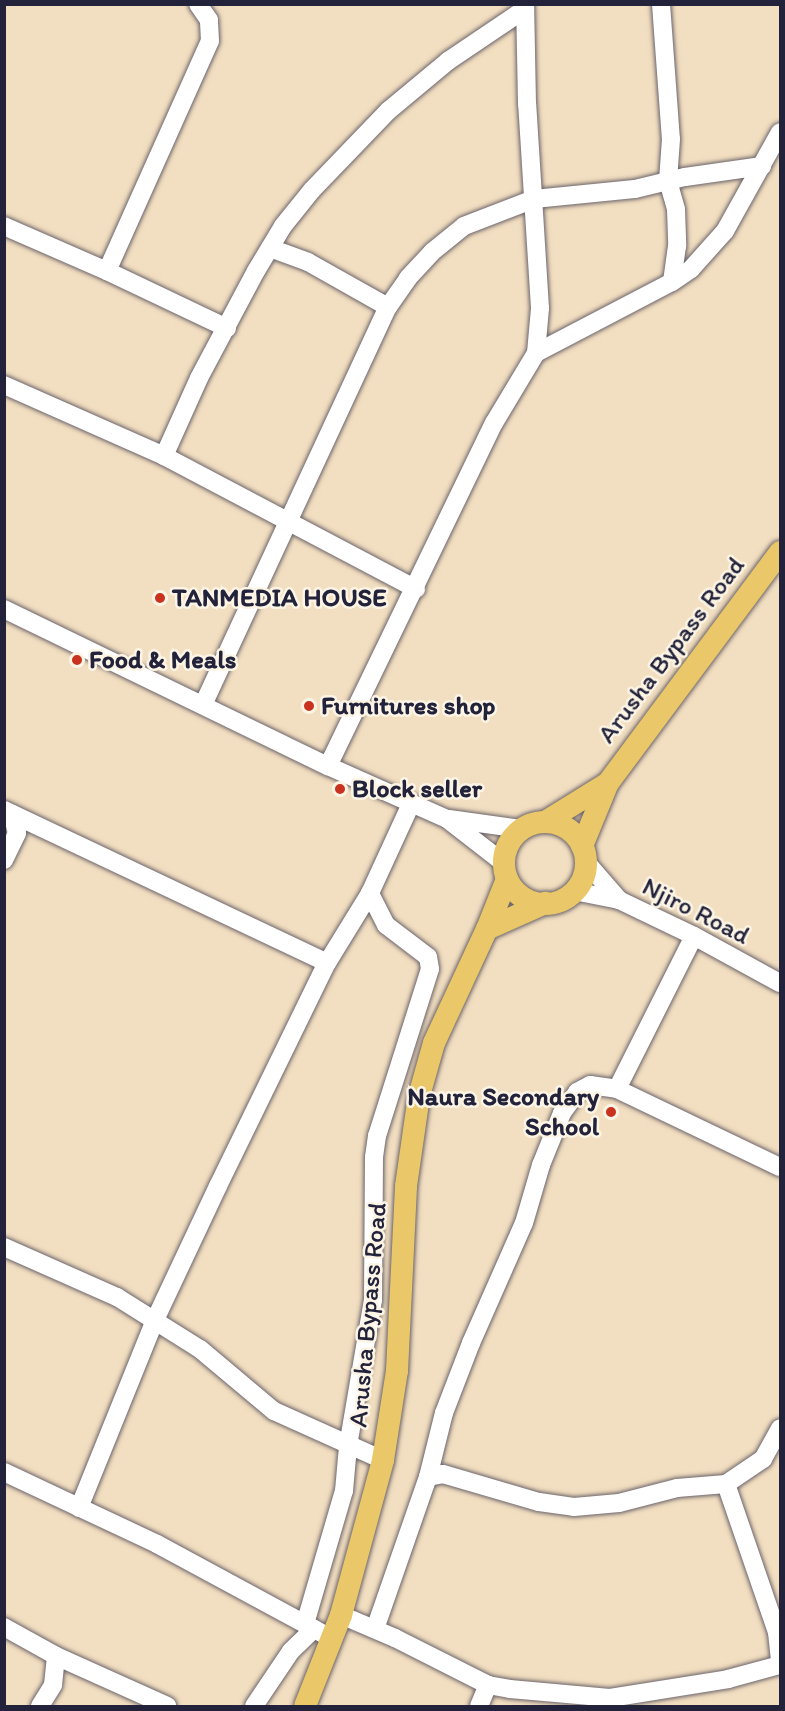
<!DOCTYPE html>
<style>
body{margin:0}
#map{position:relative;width:785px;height:1711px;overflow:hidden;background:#f2dec0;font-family:Itim,sans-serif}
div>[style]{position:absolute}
.roads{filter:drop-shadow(0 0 2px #6b646a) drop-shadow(0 0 2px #6b646a)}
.minor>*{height:18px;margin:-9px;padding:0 9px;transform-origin:9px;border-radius:9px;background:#fff}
.major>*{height:22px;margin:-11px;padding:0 11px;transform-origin:11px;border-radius:11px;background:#eac769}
.major>.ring{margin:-11px;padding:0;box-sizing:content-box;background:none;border:22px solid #eac769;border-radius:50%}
.dots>*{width:16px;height:16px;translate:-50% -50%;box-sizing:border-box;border:3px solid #fcf5e5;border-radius:50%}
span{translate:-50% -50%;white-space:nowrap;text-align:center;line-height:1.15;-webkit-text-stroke:5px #fcf5e5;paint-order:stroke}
.poi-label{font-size:26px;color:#22223b;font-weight:700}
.left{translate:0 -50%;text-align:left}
.right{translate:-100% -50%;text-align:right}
.street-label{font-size:26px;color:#22223b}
.frame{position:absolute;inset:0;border:6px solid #22223b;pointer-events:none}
</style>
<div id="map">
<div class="roads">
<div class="minor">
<i style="left:661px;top:4px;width:135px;rotate:85.8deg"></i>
<i style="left:671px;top:139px;width:42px;rotate:94.1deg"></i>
<i style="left:668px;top:181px;width:29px;rotate:74deg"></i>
<i style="left:676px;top:209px;width:37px;rotate:88deg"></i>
<i style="left:677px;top:246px;width:36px;rotate:98deg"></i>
<i style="left:4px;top:226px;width:112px;rotate:23.6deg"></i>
<i style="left:107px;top:271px;width:133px;rotate:25.4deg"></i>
<i style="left:270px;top:248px;width:40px;rotate:20.2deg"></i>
<i style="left:308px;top:262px;width:92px;rotate:29.4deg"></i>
<i style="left:107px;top:271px;width:252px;rotate:-65.9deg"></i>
<i style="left:210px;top:41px;width:21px;rotate:-93deg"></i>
<i style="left:209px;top:20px;width:19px;rotate:-125deg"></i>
<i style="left:536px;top:353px;width:153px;rotate:-27.6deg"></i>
<i style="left:672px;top:282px;width:23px;rotate:-34deg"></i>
<i style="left:691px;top:269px;width:51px;rotate:-48.2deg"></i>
<i style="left:725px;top:231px;width:113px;rotate:-60.9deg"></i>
<i style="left:4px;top:385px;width:175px;rotate:23.9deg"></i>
<i style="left:164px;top:456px;width:285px;rotate:27.8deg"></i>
<i style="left:164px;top:456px;width:85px;rotate:-65.8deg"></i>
<i style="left:199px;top:378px;width:121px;rotate:-62deg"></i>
<i style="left:256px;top:271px;width:52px;rotate:-59deg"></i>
<i style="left:283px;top:226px;width:46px;rotate:-51.1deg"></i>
<i style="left:312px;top:190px;width:110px;rotate:-46.1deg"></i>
<i style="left:388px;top:111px;width:78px;rotate:-39.8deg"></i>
<i style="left:448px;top:61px;width:93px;rotate:-34deg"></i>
<i style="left:4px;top:609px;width:360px;rotate:25.9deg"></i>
<i style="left:328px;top:766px;width:130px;rotate:24deg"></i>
<i style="left:447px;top:819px;width:72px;rotate:37.7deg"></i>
<i style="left:203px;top:705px;width:439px;rotate:-65.1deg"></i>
<i style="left:388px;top:307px;width:35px;rotate:-55deg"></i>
<i style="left:408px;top:278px;width:35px;rotate:-47deg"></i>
<i style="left:432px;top:252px;width:41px;rotate:-39.1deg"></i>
<i style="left:464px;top:226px;width:75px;rotate:-21.1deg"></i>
<i style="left:534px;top:199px;width:101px;rotate:-5.7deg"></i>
<i style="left:635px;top:189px;width:51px;rotate:-13.5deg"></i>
<i style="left:685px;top:177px;width:78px;rotate:-8.1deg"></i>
<i style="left:328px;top:766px;width:381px;rotate:-64.2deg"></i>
<i style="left:494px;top:423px;width:82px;rotate:-59deg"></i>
<i style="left:536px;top:353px;width:45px;rotate:-84.9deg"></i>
<i style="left:540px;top:308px;width:204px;rotate:-93.6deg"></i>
<i style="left:527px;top:104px;width:100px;rotate:-91.1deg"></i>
<i style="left:4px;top:810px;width:357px;rotate:25.3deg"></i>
<i style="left:449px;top:819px;width:74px;rotate:7.8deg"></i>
<i style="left:4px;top:860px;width:30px;rotate:-64deg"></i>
<i style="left:17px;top:833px;width:20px;rotate:-105deg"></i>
<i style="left:586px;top:862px;width:50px;rotate:49deg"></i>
<i style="left:574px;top:891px;width:46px;rotate:11.3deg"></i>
<i style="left:619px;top:900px;width:83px;rotate:25.6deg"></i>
<i style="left:694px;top:936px;width:98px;rotate:28.7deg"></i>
<i style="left:617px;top:1089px;width:171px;rotate:-63.3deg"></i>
<i style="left:4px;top:1247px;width:124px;rotate:23.9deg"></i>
<i style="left:117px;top:1297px;width:98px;rotate:32.1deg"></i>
<i style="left:200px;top:1349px;width:97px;rotate:40deg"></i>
<i style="left:274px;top:1411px;width:120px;rotate:24.2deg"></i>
<i style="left:4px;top:1472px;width:169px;rotate:25.2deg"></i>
<i style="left:157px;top:1544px;width:200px;rotate:28.4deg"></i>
<i style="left:428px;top:1477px;width:66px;rotate:-76deg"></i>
<i style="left:444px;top:1413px;width:75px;rotate:-68.9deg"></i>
<i style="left:471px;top:1343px;width:131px;rotate:-66.2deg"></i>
<i style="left:524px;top:1223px;width:60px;rotate:-73.7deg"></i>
<i style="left:541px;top:1165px;width:56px;rotate:-68deg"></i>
<i style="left:562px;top:1113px;width:26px;rotate:-54deg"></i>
<i style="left:577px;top:1092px;width:15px;rotate:-28deg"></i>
<i style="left:590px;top:1085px;width:27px;rotate:8deg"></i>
<i style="left:617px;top:1089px;width:181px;rotate:25.6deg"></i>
<i style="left:726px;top:1484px;width:157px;rotate:71deg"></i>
<i style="left:777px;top:1632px;width:30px;rotate:84deg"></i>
<i style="left:79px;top:1508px;width:203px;rotate:-68deg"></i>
<i style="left:155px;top:1320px;width:148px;rotate:-64.8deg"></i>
<i style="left:218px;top:1186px;width:248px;rotate:-64deg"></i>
<i style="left:327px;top:963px;width:82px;rotate:-58.4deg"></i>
<i style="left:370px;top:893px;width:98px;rotate:-65.3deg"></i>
<i style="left:341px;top:1615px;width:59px;rotate:23.1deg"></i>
<i style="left:395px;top:1638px;width:104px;rotate:26.8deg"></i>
<i style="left:488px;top:1685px;width:22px;rotate:10deg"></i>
<i style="left:510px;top:1689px;width:100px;rotate:5.1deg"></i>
<i style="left:610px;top:1698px;width:120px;rotate:-9.1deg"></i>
<i style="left:728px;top:1679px;width:54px;rotate:-15.1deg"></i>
<i style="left:305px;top:1624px;width:139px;rotate:-73.7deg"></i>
<i style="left:344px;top:1491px;width:45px;rotate:-84.9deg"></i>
<i style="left:348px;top:1446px;width:148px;rotate:-80.3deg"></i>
<i style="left:373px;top:1300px;width:143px;rotate:-89.6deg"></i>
<i style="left:374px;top:1157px;width:21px;rotate:-82deg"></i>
<i style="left:377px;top:1136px;width:175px;rotate:-72.4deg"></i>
<i style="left:430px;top:969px;width:12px;rotate:-99deg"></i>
<i style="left:428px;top:957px;width:53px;rotate:-142.7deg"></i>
<i style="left:386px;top:925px;width:36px;rotate:-117deg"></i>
<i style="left:4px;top:1627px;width:60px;rotate:29.1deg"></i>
<i style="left:56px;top:1656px;width:122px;rotate:24.2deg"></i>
<i style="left:375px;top:1629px;width:161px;rotate:-70.8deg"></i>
<i style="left:428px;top:1477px;width:15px;rotate:-11deg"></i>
<i style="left:443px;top:1474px;width:100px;rotate:16.3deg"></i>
<i style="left:539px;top:1502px;width:35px;rotate:8deg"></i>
<i style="left:574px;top:1507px;width:45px;rotate:-5.1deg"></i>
<i style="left:619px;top:1503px;width:60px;rotate:-14.5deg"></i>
<i style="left:677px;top:1488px;width:49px;rotate:-4.7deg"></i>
<i style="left:726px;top:1484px;width:45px;rotate:-34deg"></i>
<i style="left:763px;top:1459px;width:35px;rotate:-61deg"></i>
<i style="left:40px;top:1706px;width:25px;rotate:-58deg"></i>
<i style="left:53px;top:1685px;width:29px;rotate:-84deg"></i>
<i style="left:254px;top:1706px;width:66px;rotate:-56.1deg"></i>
<i style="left:291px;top:1651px;width:32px;rotate:-44deg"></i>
<i style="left:479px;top:1706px;width:23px;rotate:-67deg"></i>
</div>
<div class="major">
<i style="left:545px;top:822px;width:74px;rotate:-31.8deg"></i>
<i class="ring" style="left:504px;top:822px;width:60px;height:60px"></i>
<i style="left:582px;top:846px;width:68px;rotate:-67.6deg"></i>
<i style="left:608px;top:783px;width:288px;rotate:-53.3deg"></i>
<i style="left:487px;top:929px;width:64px;rotate:-24.1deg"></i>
<i style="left:305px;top:1706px;width:98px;rotate:-68.4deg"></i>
<i style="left:341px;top:1615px;width:161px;rotate:-74.8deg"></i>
<i style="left:383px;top:1460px;width:90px;rotate:-81.1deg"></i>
<i style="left:397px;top:1371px;width:185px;rotate:-87.2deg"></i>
<i style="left:406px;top:1186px;width:91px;rotate:-81.8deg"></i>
<i style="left:419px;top:1096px;width:55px;rotate:-74.2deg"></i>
<i style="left:434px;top:1043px;width:126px;rotate:-65.1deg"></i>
<i style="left:487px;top:929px;width:54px;rotate:-68.2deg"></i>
</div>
</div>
<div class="dots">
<i style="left:160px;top:598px;background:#c8321e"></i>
<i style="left:77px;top:660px;background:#c8321e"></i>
<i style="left:309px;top:706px;background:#c8321e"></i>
<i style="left:340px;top:789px;background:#c8321e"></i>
<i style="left:611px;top:1112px;background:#c8321e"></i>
</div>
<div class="poi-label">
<span class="left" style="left:172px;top:598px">TANMEDIA HOUSE</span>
<span class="left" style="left:89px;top:660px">Food &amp; Meals</span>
<span class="left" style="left:321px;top:706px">Furnitures shop</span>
<span class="left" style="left:352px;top:789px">Block seller</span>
<span class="right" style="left:599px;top:1112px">Naura Secondary<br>School</span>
</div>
<div class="street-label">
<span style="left:671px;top:650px;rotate:-53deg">Arusha Bypass Road</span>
<span style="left:696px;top:911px;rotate:27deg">Njiro Road</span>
<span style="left:368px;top:1315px;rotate:-85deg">Arusha Bypass Road</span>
</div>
<div class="frame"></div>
</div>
